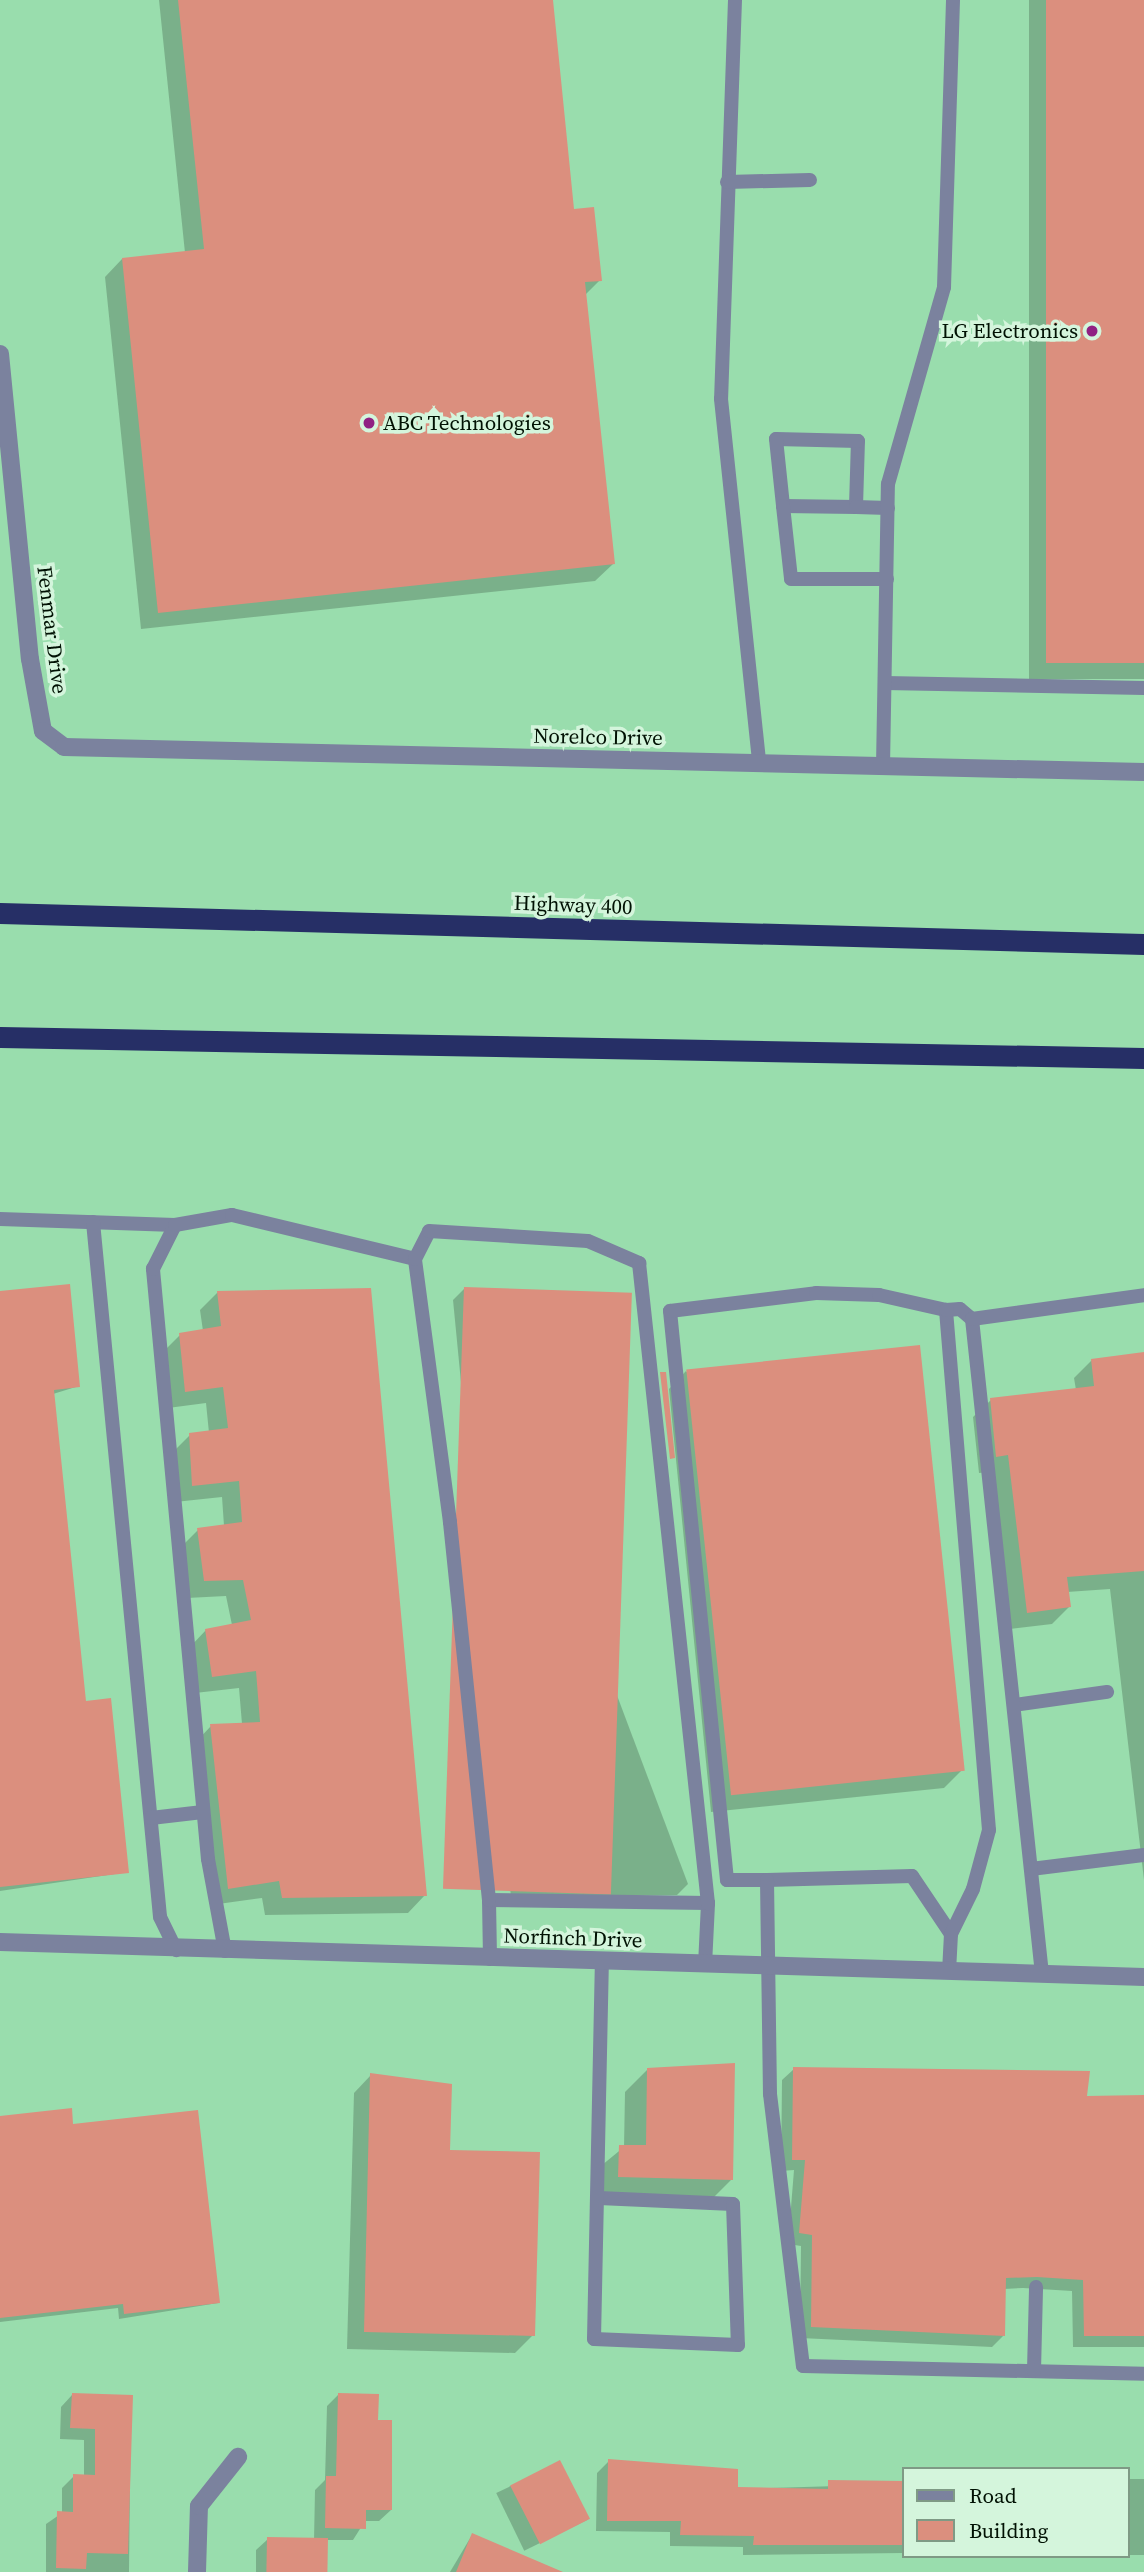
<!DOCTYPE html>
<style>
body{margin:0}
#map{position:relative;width:1144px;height:2572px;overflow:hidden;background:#99ddad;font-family:"Source Serif 4",serif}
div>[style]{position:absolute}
.shadow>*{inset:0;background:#0003;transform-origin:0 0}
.building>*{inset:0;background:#db8f7e;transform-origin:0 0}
.service>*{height:14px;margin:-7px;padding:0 7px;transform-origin:7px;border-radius:7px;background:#7b829e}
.minor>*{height:18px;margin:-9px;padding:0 9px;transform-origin:9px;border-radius:9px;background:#7b829e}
.tertiary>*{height:18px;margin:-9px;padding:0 9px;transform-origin:9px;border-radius:9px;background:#7b829e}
.motorway>*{height:21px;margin:-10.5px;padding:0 10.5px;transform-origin:10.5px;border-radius:10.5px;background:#262f66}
.dots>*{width:19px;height:19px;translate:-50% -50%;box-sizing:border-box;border:4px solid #d4f5dc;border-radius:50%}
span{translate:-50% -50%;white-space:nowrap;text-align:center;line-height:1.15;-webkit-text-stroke:7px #d4f5dc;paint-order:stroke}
.poi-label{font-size:21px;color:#001103}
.right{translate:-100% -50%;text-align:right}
.left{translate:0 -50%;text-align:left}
.street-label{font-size:21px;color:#001103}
.legend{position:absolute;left:902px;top:2467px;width:228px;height:91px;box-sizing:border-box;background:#d4f5dc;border:2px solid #7f9a85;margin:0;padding:9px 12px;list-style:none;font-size:21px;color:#001103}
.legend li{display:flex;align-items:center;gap:14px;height:35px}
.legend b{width:35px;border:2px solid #7f9a85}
</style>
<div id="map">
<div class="shadow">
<i style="clip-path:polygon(159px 0,551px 0,573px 211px,600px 280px,585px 295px,613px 564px,595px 581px,141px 629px,105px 277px,122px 259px,185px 253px)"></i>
<i style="left:1029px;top:0;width:115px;height:679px"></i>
<i style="clip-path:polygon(464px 1289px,688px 1884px,677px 1895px,511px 1897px,453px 1300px)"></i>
<i style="clip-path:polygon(218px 1292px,425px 1895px,408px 1913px,265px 1915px,262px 1898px,211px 1905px,194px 1744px,211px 1726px,242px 1724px,239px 1688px,195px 1693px,189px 1648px,206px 1630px,232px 1625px,226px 1596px,187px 1598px,180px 1548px,198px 1530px,224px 1526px,222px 1497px,175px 1502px,172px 1453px,190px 1435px,209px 1433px,206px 1403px,168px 1408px,163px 1352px,180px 1335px,203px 1331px,200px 1310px)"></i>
<i style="clip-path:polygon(0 1293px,79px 1386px,53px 1394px,84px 1703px,128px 1872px,0 1891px)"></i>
<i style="clip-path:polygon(1144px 1354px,1144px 1880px,1110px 1589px,1067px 1592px,1069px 1607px,1052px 1624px,1010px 1629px,991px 1472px,979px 1473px,973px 1417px,991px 1400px,1076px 1390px,1074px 1378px,1092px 1360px)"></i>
<i style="clip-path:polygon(686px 1371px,962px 1770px,944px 1788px,711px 1812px,669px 1389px)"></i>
<i style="clip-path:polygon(648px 2069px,732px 2179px,709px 2202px,596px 2199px,596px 2170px,624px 2147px,625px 2092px)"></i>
<i style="clip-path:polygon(794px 2069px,1085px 2098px,1144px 2097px,1144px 2347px,1073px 2347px,1072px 2291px,1023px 2288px,1004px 2289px,1003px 2336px,992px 2347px,800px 2338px,801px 2246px,788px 2244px,794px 2170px,781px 2171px,782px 2080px)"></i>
<i style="clip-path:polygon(371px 2075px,448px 2151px,533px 2335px,515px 2353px,347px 2349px,354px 2093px)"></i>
<i style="clip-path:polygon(0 2118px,72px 2126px,218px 2303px,119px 2319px,118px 2308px,0 2322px)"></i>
<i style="clip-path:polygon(72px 2395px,131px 2397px,129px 2572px,46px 2572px,46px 2524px,62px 2513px,62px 2488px,74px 2476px,84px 2476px,84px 2440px,60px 2439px,61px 2407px)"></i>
<i style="clip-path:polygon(338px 2395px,376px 2422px,391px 2510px,379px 2521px,365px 2521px,353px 2540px,326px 2540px,325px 2572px,256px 2572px,256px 2550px,268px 2539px,314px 2540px,315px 2490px,325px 2480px,327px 2406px)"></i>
<i style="clip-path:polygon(609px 2461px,736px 2489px,904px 2484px,904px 2553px,743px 2555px,743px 2547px,670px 2546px,670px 2532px,596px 2531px,597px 2473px)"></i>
<i style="left:560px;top:2462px;width:64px;height:71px;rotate:64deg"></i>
<i style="left:1128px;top:2479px;width:16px;height:76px"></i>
<i style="clip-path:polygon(472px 2535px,525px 2572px,450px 2572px)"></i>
</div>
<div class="building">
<i style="clip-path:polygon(178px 0,553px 0,574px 209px,594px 207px,602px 281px,585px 282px,615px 564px,158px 613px,122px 258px,204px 249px)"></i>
<i style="left:1046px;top:0;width:98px;height:663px"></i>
<i style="clip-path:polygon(70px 1284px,80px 1387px,54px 1390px,86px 1701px,111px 1698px,129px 1873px,0 1887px,0 1291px)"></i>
<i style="left:464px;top:1287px;width:168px;height:602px;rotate:2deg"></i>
<i style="clip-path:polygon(371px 1288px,427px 1896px,282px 1898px,279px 1881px,228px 1889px,210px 1724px,260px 1722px,256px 1671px,212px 1677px,205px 1629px,251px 1620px,243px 1580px,204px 1581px,197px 1528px,242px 1522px,239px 1481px,192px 1486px,189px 1433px,228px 1428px,223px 1387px,185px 1392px,179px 1333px,221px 1326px,217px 1291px)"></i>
<i style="left:920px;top:1345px;width:428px;height:235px;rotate:84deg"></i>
<i style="clip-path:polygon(1144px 1352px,1144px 1571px,1067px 1577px,1071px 1607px,1027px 1613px,1008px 1455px,996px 1457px,990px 1398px,1094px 1386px,1091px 1359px)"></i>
<i style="clip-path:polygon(660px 1372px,666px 1372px,675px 1458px,670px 1459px)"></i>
<i style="clip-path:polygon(735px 2063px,733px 2180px,618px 2177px,619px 2145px,646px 2145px,647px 2068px)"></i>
<i style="clip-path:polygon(793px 2067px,1090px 2071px,1087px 2096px,1144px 2095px,1144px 2336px,1084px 2336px,1083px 2280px,1037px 2277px,1006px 2278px,1005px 2336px,811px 2327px,812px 2235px,799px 2233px,805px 2160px,792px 2160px)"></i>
<i style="clip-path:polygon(370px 2073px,452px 2084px,450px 2150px,540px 2152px,535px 2336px,364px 2332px)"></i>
<i style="clip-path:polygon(72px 2108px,73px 2124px,198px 2110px,220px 2303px,124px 2314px,123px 2304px,0 2318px,0 2116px)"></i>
<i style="clip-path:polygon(72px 2393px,133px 2395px,128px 2554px,87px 2553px,86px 2569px,56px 2568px,57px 2511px,73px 2512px,73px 2474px,95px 2475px,95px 2429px,70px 2428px)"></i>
<i style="clip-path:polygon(338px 2393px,379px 2394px,378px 2420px,392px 2420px,392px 2510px,366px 2510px,366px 2529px,325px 2528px,326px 2476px,336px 2476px)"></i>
<i style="clip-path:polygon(608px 2459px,738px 2469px,738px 2487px,828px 2489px,828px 2480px,904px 2481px,904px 2545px,753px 2545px,754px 2536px,680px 2535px,681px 2521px,607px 2521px)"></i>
<i style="left:560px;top:2460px;width:66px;height:56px;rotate:63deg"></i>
<i style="clip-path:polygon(472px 2533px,563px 2572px,456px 2572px)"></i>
<i style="left:267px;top:2537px;width:61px;height:35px;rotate:1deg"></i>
</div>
<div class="service">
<i style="left:735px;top:0;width:399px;rotate:92deg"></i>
<i style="left:721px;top:399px;width:366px;rotate:84deg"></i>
<i style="left:727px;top:182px;width:83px;rotate:-1.4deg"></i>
<i style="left:783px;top:506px;width:73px;rotate:0.8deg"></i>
<i style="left:856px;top:507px;width:66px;rotate:-88.3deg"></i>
<i style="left:858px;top:441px;width:82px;rotate:-178.6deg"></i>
<i style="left:776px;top:439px;width:67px;rotate:84deg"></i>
<i style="left:783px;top:506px;width:73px;rotate:83.7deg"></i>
<i style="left:791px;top:579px;width:96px"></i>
<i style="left:856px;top:507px;width:32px;rotate:2deg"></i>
<i style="left:885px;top:683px;width:259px;rotate:1.1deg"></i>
<i style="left:883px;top:766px;width:282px;rotate:-89deg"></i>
<i style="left:888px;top:484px;width:205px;rotate:-74.1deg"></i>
<i style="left:944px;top:287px;width:287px;rotate:-88.2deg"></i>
<i style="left:0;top:1219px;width:175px;rotate:2deg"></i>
<i style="left:93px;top:1222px;width:698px;rotate:84.49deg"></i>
<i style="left:160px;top:1917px;width:37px;rotate:64deg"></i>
<i style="left:1014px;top:1705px;width:94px;rotate:-8deg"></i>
<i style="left:151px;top:1818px;width:52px;rotate:-6.6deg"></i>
<i style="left:1031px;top:1869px;width:114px;rotate:-7.1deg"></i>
<i style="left:767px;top:1880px;width:40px;rotate:180deg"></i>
<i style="left:727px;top:1880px;width:572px;rotate:-95.72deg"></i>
<i style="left:670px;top:1311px;width:147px;rotate:-7deg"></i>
<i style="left:816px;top:1293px;width:63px;rotate:1.8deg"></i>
<i style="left:879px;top:1295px;width:69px;rotate:12.6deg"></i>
<i style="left:489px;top:1900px;width:59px;rotate:89deg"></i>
<i style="left:951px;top:1934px;width:70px;rotate:-123.9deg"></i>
<i style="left:912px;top:1876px;width:145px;rotate:178.4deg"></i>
<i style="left:767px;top:1880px;width:214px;rotate:89.2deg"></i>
<i style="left:770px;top:2094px;width:274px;rotate:83.1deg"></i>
<i style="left:803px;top:2366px;width:341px;rotate:1.3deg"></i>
<i style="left:225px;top:1951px;width:94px;rotate:-100.5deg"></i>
<i style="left:208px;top:1859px;width:593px;rotate:-95.33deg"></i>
<i style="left:153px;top:1269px;width:49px;rotate:-63.4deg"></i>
<i style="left:175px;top:1225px;width:58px;rotate:-10deg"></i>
<i style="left:232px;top:1215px;width:188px;rotate:13.5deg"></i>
<i style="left:705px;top:1965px;width:62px;rotate:-87.2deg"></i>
<i style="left:708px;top:1903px;width:219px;rotate:-179.2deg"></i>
<i style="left:489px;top:1900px;width:380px;rotate:-95.9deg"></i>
<i style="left:450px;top:1522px;width:265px;rotate:-97.6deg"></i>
<i style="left:415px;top:1259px;width:31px;rotate:-63deg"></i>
<i style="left:429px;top:1231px;width:159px;rotate:3.6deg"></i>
<i style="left:588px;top:1241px;width:56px;rotate:23.3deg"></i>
<i style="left:639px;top:1263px;width:644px;rotate:83.85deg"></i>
<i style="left:949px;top:1972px;width:38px;rotate:-87deg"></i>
<i style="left:951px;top:1934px;width:50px;rotate:-63.9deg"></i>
<i style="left:973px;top:1889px;width:61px;rotate:-74.8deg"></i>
<i style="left:989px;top:1830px;width:522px;rotate:-94.73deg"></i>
<i style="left:946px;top:1310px;width:14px;rotate:-4deg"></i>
<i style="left:960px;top:1309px;width:16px;rotate:40deg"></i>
<i style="left:1042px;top:1974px;width:659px;rotate:-96.1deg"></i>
<i style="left:972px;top:1319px;width:174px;rotate:-7.9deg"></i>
<i style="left:599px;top:2198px;width:134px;rotate:2.6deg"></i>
<i style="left:733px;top:2204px;width:141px;rotate:88deg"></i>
<i style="left:738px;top:2345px;width:144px;rotate:-177.6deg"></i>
<i style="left:594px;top:2339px;width:377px;rotate:-88.8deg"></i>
<i style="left:1034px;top:2371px;width:84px;rotate:-88.6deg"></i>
</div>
<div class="minor">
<i style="left:0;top:354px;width:306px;rotate:84.4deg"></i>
<i style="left:30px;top:659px;width:73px;rotate:79.8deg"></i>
<i style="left:43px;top:731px;width:26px;rotate:37deg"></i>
<i style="left:64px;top:747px;width:1080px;rotate:1.33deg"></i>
<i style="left:197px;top:2572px;width:66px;rotate:-88.3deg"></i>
<i style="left:199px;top:2506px;width:63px;rotate:-51.5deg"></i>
</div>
<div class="tertiary">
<i style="left:0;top:1942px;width:1145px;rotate:1.75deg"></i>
</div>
<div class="motorway">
<i style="left:0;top:913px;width:1144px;rotate:1.55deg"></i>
<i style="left:0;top:1037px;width:1144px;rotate:1.05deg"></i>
</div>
<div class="dots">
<i style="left:1092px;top:331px;background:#902183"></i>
<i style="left:369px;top:423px;background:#902183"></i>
</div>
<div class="poi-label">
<span class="right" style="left:1078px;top:331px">LG Electronics</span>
<span class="left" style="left:383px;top:423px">ABC Technologies</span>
</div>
<div class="street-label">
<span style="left:52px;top:630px;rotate:83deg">Fenmar Drive</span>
<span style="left:598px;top:737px;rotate:1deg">Norelco Drive</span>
<span style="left:573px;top:905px;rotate:2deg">Highway 400</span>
<span style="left:573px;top:1938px;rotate:2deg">Norfinch Drive</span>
</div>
<ul class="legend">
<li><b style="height:9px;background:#7b829e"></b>Road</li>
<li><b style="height:19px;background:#db8f7e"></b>Building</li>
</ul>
</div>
